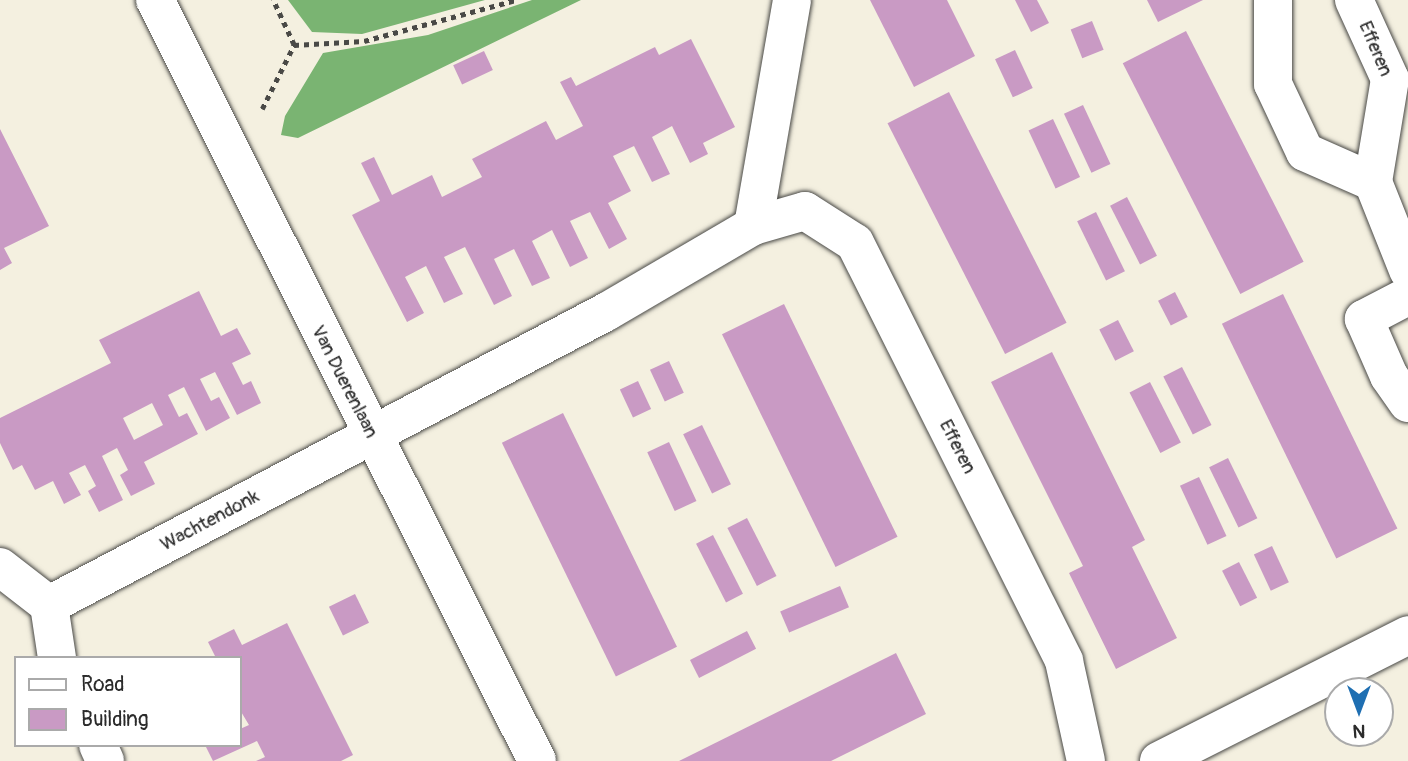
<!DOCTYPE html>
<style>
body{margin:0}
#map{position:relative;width:1408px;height:761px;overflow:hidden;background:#f4f0e0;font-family:Pangolin,sans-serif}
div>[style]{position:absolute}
.forest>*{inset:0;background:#7ab472}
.building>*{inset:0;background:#c99ac4;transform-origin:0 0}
.path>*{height:4.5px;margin-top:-2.25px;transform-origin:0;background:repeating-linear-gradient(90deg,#494946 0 5px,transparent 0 10px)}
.roads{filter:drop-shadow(0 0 2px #494946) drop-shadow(0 0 2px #494946)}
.minor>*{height:38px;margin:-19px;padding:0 19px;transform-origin:19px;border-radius:19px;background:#fff}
span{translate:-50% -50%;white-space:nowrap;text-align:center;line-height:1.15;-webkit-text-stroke:7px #fff;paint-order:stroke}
.street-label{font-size:19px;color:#2b2b2b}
.legend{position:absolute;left:14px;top:656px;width:228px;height:91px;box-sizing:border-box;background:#fff;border:2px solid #aaa;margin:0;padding:9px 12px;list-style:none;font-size:21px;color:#2b2b2b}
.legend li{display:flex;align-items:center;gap:14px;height:35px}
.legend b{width:35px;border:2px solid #aaa}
.north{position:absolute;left:1324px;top:677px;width:70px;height:70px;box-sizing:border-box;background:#fff;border:2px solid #aaa;border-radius:50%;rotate:180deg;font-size:19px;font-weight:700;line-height:28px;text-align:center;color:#2b2b2b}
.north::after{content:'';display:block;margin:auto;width:24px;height:32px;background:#1f6fb2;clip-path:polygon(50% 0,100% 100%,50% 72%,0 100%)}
</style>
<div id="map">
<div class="forest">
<i style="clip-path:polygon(288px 0,485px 0,362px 34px,312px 32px)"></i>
<i style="clip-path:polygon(532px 0,581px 0,298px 138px,281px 135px,285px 116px,323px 53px,428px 35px)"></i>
</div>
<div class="building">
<i style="clip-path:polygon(870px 0,947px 0,975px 56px,914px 87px)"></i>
<i style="clip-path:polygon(1015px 0,1037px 0,1049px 23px,1031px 32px)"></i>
<i style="clip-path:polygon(1147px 0,1203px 0,1158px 22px)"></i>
<i style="left:1092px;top:21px;width:31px;height:23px;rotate:68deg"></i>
<i style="left:1186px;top:31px;width:259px;height:71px;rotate:63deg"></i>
<i style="clip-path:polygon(691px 39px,735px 127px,703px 143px,708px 154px,690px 163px,672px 126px,652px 137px,670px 174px,652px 182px,634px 146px,613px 156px,631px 191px,608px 203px,627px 239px,609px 249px,590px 212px,570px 221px,588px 258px,570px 267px,552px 230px,532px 241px,550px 278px,532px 286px,514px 249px,494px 259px,512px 296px,494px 305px,465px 247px,444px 257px,463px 294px,444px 303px,426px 266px,405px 277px,424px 313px,407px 322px,352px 215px,380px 201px,361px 163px,374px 157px,392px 195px,432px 175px,442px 197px,482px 177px,472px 159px,546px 121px,556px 140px,583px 126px,560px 82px,571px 77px,576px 86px,655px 47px,659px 55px)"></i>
<i style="left:1015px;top:50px;width:42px;height:22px;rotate:65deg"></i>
<i style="left:484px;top:51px;width:21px;height:34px;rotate:65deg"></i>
<i style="left:949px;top:92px;width:259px;height:69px;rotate:63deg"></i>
<i style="left:1083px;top:105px;width:65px;height:21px;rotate:65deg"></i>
<i style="left:1053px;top:119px;width:64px;height:27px;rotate:65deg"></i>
<i style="clip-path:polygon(0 129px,49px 226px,4px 248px,12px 263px,0 270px)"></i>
<i style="left:1127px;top:197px;width:66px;height:19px;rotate:63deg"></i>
<i style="left:1096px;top:212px;width:66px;height:21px;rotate:64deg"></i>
<i style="clip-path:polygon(evenodd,199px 291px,221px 336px,237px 328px,251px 354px,232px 363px,243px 385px,251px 381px,261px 403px,237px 415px,215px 372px,200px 379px,211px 401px,219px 397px,230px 418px,206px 431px,184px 387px,168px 395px,179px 417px,187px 413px,198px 434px,144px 462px,155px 484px,131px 496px,120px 475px,128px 470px,117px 448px,102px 456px,123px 500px,99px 512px,88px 491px,96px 486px,85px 465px,69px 473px,81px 495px,64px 504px,53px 481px,35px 490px,22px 465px,13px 470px,0 443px,0 418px,111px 363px,99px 340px,199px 291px,152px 403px,163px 425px,134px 440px,123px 418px,152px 403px)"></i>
<i style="left:1175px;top:292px;width:28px;height:19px;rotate:63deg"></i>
<i style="left:1283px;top:294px;width:261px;height:68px;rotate:64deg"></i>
<i style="left:784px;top:304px;width:259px;height:69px;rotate:64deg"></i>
<i style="left:1118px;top:320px;width:35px;height:21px;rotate:63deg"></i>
<i style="clip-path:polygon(1052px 352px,1145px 540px,1132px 547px,1177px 638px,1116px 669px,1069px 573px,1083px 566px,991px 382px)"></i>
<i style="left:669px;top:361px;width:35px;height:21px;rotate:65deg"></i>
<i style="left:1182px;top:367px;width:65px;height:21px;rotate:63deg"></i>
<i style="left:638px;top:381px;width:31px;height:20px;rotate:65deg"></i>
<i style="left:1150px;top:382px;width:68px;height:23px;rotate:63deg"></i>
<i style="left:563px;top:413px;width:260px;height:68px;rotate:64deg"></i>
<i style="left:702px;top:425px;width:66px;height:21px;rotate:64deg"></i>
<i style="left:669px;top:442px;width:65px;height:24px;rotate:65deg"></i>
<i style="left:1228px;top:458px;width:67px;height:21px;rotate:64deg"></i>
<i style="left:1199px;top:477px;width:65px;height:21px;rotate:65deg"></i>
<i style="left:747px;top:518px;width:65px;height:22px;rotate:63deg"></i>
<i style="left:713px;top:535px;width:66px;height:19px;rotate:63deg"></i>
<i style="left:1272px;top:546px;width:40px;height:20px;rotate:65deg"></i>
<i style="left:1239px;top:562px;width:40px;height:19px;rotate:63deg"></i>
<i style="left:840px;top:586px;width:23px;height:65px;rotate:67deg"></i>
<i style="left:355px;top:594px;width:32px;height:29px;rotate:64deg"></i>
<i style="clip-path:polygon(287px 623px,353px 755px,341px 761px,256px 761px,265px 757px,257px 741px,213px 761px,205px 745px,240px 745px,240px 729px,249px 725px,240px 710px,240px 658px,216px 658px,208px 642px,234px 629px,242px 645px)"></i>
<i style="left:747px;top:631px;width:20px;height:64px;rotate:63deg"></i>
<i style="clip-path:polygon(896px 653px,926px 714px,831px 761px,679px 761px)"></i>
</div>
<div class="path">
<i style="left:294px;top:45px;width:70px;rotate:-3.3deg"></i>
<i style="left:364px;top:41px;width:157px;rotate:-15.1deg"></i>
<i style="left:262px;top:109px;width:72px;rotate:-63.4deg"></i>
<i style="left:294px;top:45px;width:50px;rotate:-115deg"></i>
</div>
<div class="roads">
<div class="minor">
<i style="left:155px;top:0;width:851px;rotate:63.34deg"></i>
<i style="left:1273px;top:0;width:84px;rotate:90deg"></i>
<i style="left:1273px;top:84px;width:75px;rotate:64.8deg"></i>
<i style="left:1305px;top:152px;width:74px;rotate:23.8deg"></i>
<i style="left:1354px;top:0;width:87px;rotate:65.5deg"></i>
<i style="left:1390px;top:79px;width:104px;rotate:99.4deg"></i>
<i style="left:1373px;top:182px;width:95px;rotate:68.3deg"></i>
<i style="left:753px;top:226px;width:54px;rotate:-16.1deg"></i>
<i style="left:805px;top:211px;width:59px;rotate:32.6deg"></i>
<i style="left:855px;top:243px;width:467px;rotate:63.4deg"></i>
<i style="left:1064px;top:661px;width:102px;rotate:77.6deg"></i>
<i style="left:1408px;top:296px;width:50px;rotate:152.4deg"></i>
<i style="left:1364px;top:319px;width:62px;rotate:66.3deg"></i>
<i style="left:1389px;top:376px;width:33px;rotate:55deg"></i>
<i style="left:0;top:567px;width:62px;rotate:37.8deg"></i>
<i style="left:49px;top:605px;width:54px;rotate:81.4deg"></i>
<i style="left:49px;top:605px;width:629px;rotate:-27.75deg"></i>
<i style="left:606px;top:312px;width:170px;rotate:-30.3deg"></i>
<i style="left:753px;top:226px;width:229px;rotate:-80.2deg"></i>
<i style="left:98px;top:745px;width:17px;rotate:66deg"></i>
<i style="left:1159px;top:761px;width:279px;rotate:-26.8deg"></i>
</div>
</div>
<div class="street-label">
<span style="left:1375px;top:49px;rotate:67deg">Efferen</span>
<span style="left:344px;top:382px;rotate:63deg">Van Duerenlaan</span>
<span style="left:957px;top:447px;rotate:63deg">Efferen</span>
<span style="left:210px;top:521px;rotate:-28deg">Wachtendonk</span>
</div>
<ul class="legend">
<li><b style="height:9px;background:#fff"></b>Road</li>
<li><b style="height:19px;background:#c99ac4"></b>Building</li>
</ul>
<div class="north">N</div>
</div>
